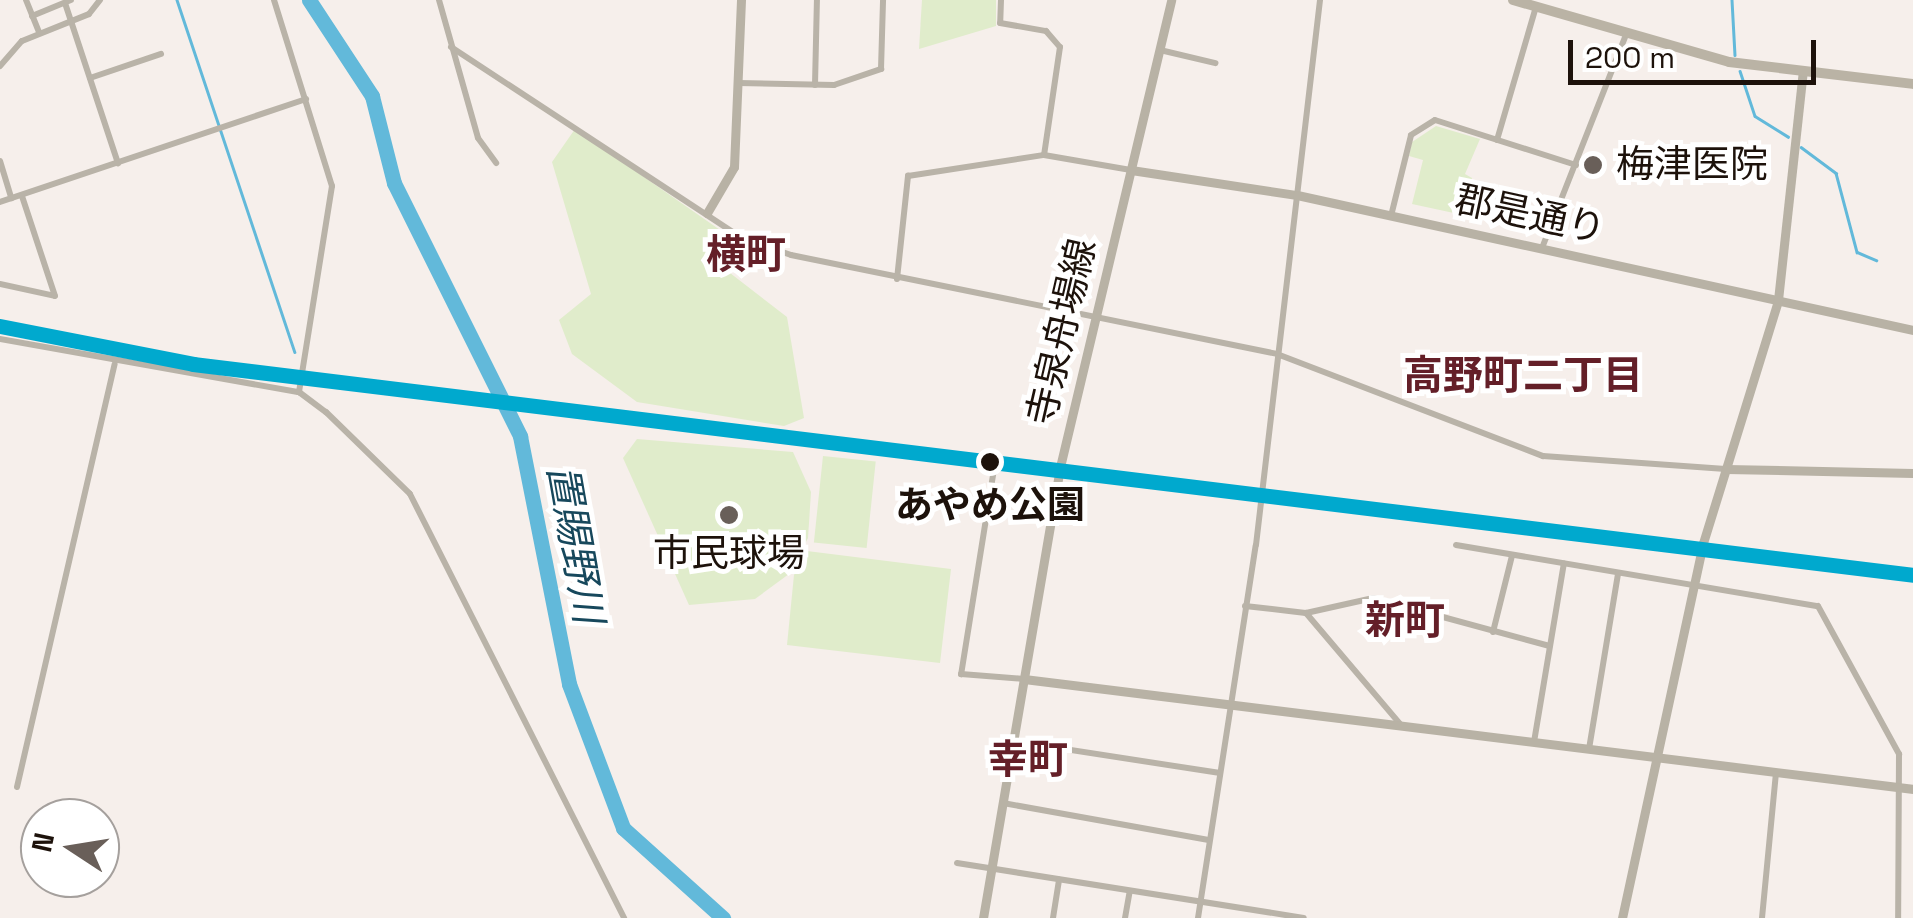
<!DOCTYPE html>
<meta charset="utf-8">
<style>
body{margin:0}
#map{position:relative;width:1913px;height:918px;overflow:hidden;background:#f6efeb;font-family:"Space Grotesk","Noto Sans JP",sans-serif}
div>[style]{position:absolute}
.green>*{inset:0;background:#e0eccb;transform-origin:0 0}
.stream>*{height:2.5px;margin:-1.25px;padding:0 1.25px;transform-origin:1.25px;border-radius:1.25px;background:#62b9da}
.river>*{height:15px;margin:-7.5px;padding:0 7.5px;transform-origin:7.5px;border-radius:7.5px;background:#62b9da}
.street>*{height:6px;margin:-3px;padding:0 3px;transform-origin:3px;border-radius:3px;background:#b9b3a8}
.secondary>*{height:9px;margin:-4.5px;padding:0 4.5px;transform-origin:4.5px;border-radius:4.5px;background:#b8b2a5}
.primary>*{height:10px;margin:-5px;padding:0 5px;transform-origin:5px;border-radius:5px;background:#bab3a5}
.rail-1>*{height:15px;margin:-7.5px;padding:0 7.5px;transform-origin:7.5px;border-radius:7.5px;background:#00a9ce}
.dots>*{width:28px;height:28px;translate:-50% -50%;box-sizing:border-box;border:5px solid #fff;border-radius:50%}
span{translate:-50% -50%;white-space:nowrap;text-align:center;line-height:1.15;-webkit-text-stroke:10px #fff;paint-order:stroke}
.poi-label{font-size:38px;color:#1d120b}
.left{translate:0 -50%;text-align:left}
.street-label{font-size:38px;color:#1d120b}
.stop-label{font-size:38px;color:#1d120b;font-weight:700}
.neighbourhood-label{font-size:40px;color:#641f28;font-weight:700}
.water-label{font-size:40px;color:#17485c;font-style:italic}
.north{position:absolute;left:20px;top:798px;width:100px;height:100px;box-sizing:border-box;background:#fff;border:2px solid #a5a09d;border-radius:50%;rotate:282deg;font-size:28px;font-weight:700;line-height:40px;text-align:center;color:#1d120b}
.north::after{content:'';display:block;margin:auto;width:35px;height:45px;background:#695f59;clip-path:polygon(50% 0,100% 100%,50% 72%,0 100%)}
.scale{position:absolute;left:1568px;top:40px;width:248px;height:45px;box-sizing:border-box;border:5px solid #1d120b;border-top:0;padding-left:12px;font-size:30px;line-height:35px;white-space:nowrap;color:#1d120b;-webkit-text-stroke:8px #fff;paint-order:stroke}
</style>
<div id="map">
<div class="green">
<i style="clip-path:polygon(922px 0,996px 0,996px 26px,919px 49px)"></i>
<i style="clip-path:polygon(1436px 126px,1480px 139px,1465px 174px,1472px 178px,1463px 215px,1412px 204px,1423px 160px,1409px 156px,1412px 142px)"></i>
<i style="clip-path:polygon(575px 129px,733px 239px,721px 266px,787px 317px,804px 418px,784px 426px,637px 402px,572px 354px,559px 320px,591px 294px,552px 162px)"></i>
<i style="clip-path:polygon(637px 439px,793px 452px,811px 492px,808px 538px,789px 574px,755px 599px,689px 605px,623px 458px)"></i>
<i style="left:823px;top:456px;width:53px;height:87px;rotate:6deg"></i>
<i style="clip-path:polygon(807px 551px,951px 569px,940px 663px,787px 645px,794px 575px)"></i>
</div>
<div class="stream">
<i style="left:177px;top:0;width:371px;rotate:71.5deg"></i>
<i style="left:1732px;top:0;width:55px;rotate:86.9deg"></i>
<i style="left:1740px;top:71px;width:47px;rotate:71.6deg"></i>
<i style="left:1755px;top:116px;width:39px;rotate:32deg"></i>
<i style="left:1801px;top:147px;width:44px;rotate:36.6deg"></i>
<i style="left:1836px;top:173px;width:82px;rotate:75.1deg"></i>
<i style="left:1857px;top:252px;width:21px;rotate:23deg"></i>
</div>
<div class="river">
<i style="left:309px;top:0;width:115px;rotate:56.7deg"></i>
<i style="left:372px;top:96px;width:90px;rotate:75.8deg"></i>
<i style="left:394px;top:183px;width:283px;rotate:63.5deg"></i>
<i style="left:520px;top:436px;width:253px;rotate:78.8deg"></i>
<i style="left:569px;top:684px;width:154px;rotate:69.4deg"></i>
<i style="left:623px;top:828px;width:135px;rotate:42deg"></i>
</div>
<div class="street">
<i style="left:26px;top:0;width:35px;rotate:68deg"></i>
<i style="left:274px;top:0;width:195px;rotate:72.7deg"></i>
<i style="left:332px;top:186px;width:209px;rotate:99.1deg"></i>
<i style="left:439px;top:0;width:143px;rotate:74.2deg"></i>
<i style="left:478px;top:138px;width:31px;rotate:54deg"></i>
<i style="left:1001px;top:0;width:23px;rotate:92deg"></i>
<i style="left:1000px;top:23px;width:47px;rotate:9.9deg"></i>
<i style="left:1046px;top:31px;width:21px;rotate:49deg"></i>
<i style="left:1060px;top:47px;width:109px;rotate:98.4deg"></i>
<i style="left:65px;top:3px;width:169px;rotate:71.7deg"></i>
<i style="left:32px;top:16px;width:42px;rotate:-22.3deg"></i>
<i style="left:451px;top:47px;width:348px;rotate:33.3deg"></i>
<i style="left:742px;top:238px;width:52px;rotate:19.1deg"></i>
<i style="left:791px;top:255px;width:496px;rotate:11.5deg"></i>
<i style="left:1277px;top:354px;width:285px;rotate:21deg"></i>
<i style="left:1543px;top:456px;width:183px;rotate:4.1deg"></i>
<i style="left:1160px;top:50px;width:57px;rotate:13.3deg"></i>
<i style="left:0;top:66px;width:33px;rotate:-49deg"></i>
<i style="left:22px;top:41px;width:72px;rotate:-21.9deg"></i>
<i style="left:89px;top:14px;width:18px;rotate:-52deg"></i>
<i style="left:90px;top:78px;width:75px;rotate:-18.7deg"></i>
<i style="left:738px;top:83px;width:96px;rotate:1.2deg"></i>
<i style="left:834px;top:85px;width:50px;rotate:-18.8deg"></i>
<i style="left:881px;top:69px;width:69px;rotate:-88.3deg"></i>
<i style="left:815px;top:85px;width:85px;rotate:-88.7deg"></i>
<i style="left:1497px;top:140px;width:139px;rotate:-73.7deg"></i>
<i style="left:0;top:161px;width:39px;rotate:73deg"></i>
<i style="left:0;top:202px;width:323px;rotate:-18.6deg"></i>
<i style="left:1391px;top:216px;width:83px;rotate:-76.1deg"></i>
<i style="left:1411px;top:135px;width:28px;rotate:-32deg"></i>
<i style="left:1435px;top:120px;width:148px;rotate:17.7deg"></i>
<i style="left:1542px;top:248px;width:229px;rotate:-68.5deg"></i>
<i style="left:897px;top:279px;width:104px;rotate:-83.9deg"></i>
<i style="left:908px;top:176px;width:138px;rotate:-8.8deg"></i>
<i style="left:1044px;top:155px;width:88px;rotate:9.8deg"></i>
<i style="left:0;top:284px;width:56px;rotate:12.3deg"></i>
<i style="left:55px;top:296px;width:105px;rotate:-108.3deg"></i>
<i style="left:0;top:339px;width:304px;rotate:10.1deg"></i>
<i style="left:299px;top:392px;width:34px;rotate:37deg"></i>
<i style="left:326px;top:412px;width:117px;rotate:44.3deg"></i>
<i style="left:410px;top:494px;width:475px;rotate:63.2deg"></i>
<i style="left:994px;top:469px;width:208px;rotate:99.1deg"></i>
<i style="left:961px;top:674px;width:63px;rotate:4.5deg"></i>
<i style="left:1456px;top:545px;width:367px;rotate:9.6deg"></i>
<i style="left:1818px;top:606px;width:169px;rotate:61.3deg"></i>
<i style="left:1899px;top:754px;width:164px;rotate:90.3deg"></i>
<i style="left:1245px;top:606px;width:61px;rotate:6.5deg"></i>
<i style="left:1306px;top:613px;width:69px;rotate:-12.6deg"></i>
<i style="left:1373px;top:598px;width:183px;rotate:15.2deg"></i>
<i style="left:1306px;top:613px;width:147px;rotate:49.7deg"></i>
<i style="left:1493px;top:632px;width:78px;rotate:-76deg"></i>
<i style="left:1013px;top:741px;width:208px;rotate:8.8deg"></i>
<i style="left:1534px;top:742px;width:181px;rotate:-80.5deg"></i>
<i style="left:1589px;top:749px;width:178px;rotate:-80.6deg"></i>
<i style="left:17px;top:787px;width:434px;rotate:-77deg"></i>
<i style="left:1003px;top:803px;width:209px;rotate:10.2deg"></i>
<i style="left:957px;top:863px;width:351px;rotate:9deg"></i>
<i style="left:1053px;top:918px;width:39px;rotate:-81deg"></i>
<i style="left:1125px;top:918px;width:27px;rotate:-80deg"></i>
<i style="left:1198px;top:918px;width:377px;rotate:-81.2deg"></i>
<i style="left:1256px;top:545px;width:549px;rotate:-83.3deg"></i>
<i style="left:1762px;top:918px;width:146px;rotate:-84.5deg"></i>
</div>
<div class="secondary">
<i style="left:1131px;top:170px;width:168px;rotate:8.6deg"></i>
<i style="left:1297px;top:195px;width:631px;rotate:12.36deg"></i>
<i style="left:707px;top:213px;width:53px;rotate:-59.6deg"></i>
<i style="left:734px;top:167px;width:167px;rotate:-87.6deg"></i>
<i style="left:1726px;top:469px;width:187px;rotate:1.2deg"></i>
<i style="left:1024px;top:679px;width:896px;rotate:7.05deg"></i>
<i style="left:983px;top:918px;width:458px;rotate:-80.3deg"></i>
<i style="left:1060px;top:467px;width:480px;rotate:-76.6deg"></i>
<i style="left:1622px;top:918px;width:384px;rotate:-77.8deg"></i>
<i style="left:1703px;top:543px;width:254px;rotate:-72.8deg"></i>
<i style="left:1778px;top:300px;width:231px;rotate:-83.8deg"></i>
</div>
<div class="primary">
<i style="left:1513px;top:0;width:225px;rotate:16deg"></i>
<i style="left:1729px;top:62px;width:185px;rotate:6.8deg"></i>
</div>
<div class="rail-1">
<i style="left:0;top:326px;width:197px;rotate:11.1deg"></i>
<i style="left:193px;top:364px;width:1733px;rotate:6.99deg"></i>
</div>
<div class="dots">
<i style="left:1593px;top:165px;background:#695f59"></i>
<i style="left:990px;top:462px;background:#1d120b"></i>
<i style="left:729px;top:515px;background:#695f59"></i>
</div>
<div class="poi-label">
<span class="left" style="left:1616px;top:165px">梅津医院</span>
<span style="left:729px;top:554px">市民球場</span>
</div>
<div class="street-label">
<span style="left:1530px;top:215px;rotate:12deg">郡是通り</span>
<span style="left:1062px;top:332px;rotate:-77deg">寺泉舟場線</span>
</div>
<div class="stop-label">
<span style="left:990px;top:506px">あやめ公園</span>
</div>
<div class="neighbourhood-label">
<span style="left:746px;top:255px">横町</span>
<span style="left:1523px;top:376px">高野町二丁目</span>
<span style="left:1405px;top:621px">新町</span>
<span style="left:1028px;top:760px">幸町</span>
</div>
<div class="water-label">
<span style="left:575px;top:544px;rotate:80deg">置賜野川</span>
</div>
<div class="north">N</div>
<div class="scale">200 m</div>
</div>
